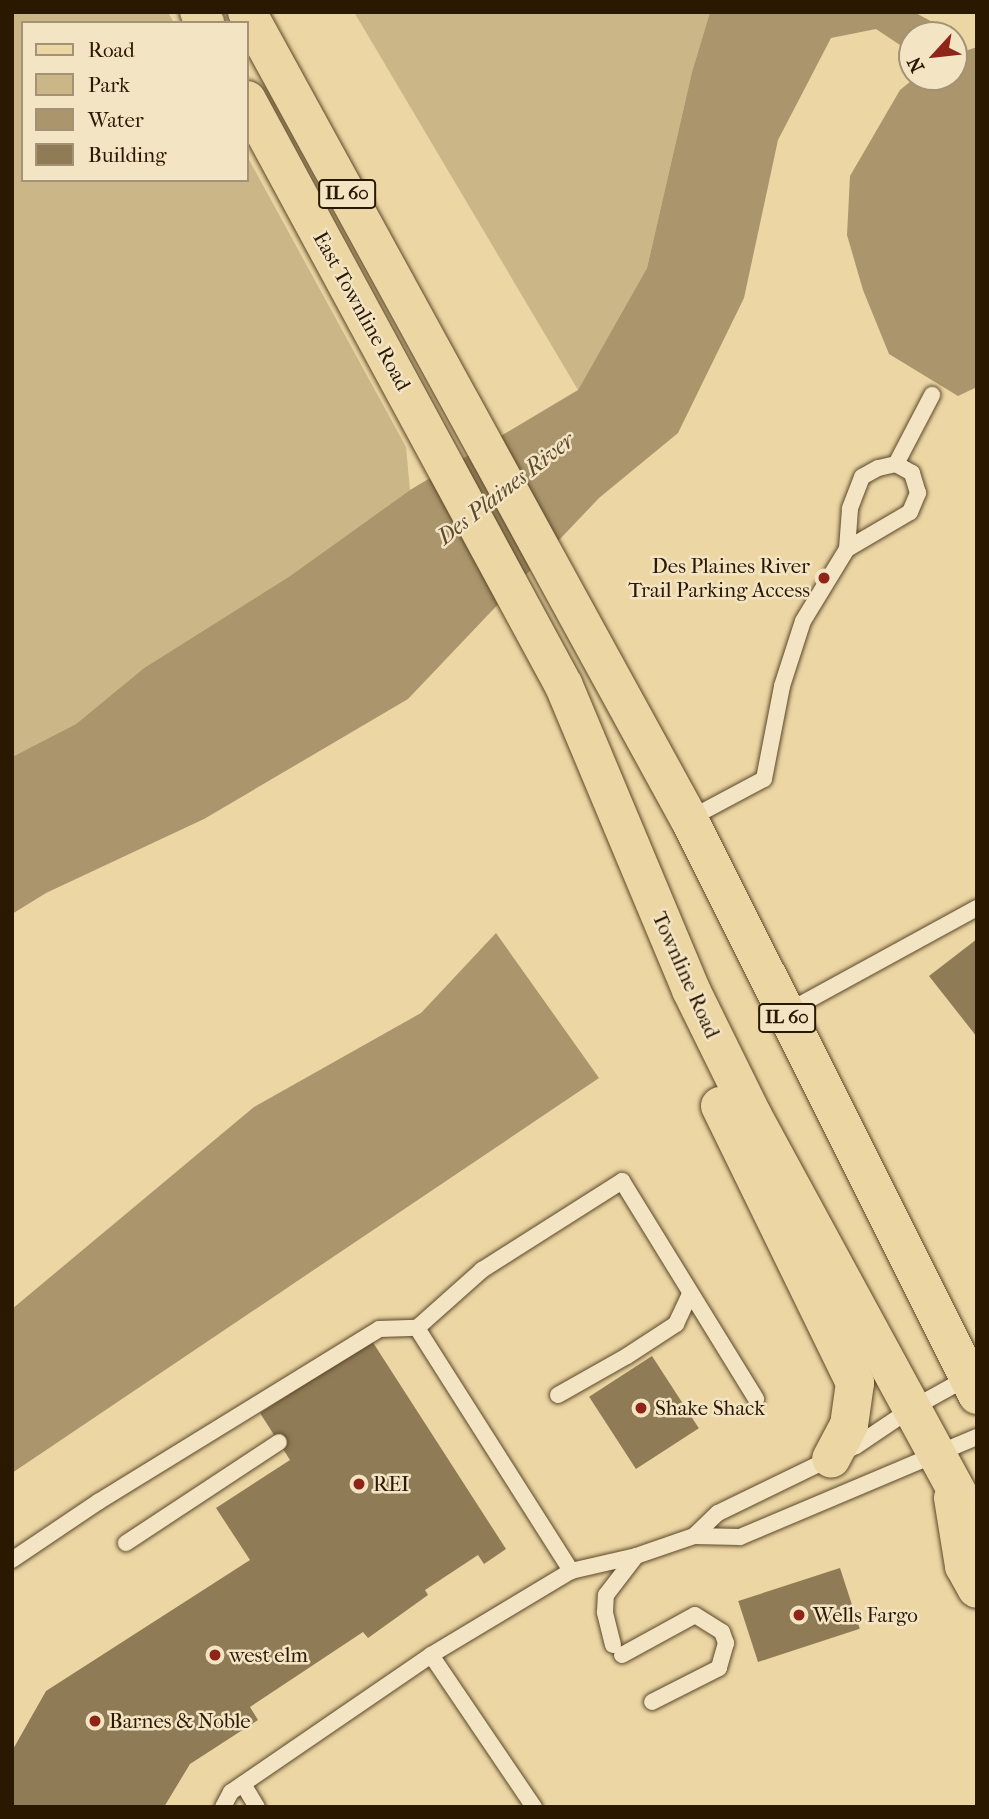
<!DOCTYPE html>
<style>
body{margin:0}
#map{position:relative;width:989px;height:1819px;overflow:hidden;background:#ecd6a4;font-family:"IM FELL French Canon",serif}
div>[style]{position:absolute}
.green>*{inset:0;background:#cbb688}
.water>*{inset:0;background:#aa956c}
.building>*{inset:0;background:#8f7b55;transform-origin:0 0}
.roads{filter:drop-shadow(0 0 2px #5b4829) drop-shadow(0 0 2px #5b4829)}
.lane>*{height:16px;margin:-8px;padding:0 8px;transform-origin:8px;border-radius:8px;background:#f3e4c4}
.primary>*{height:38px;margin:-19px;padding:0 19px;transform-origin:19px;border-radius:19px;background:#ecd6a4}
.dots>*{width:19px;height:19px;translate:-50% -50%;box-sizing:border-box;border:4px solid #f3e4c4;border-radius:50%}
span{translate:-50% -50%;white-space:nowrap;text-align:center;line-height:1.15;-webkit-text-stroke:5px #f3e4c4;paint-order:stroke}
.shield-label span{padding:2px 5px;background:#f3e4c4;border:2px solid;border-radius:5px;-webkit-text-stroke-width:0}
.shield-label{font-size:19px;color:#2b1800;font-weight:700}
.street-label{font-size:21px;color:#2b1800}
.poi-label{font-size:21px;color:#2b1800}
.right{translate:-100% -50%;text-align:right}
.left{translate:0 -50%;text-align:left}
.water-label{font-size:23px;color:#5e4a2b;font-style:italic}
.frame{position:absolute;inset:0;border:14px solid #2b1800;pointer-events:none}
.legend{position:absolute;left:21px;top:21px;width:228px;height:161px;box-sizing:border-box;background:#f3e4c4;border:2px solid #a39276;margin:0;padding:9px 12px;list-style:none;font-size:21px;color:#2b1800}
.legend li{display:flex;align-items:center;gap:14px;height:35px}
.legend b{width:35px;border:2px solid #a39276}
.north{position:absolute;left:898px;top:21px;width:70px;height:70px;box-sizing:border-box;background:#f3e4c4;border:2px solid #a39276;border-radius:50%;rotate:243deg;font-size:19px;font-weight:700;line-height:28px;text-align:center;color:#2b1800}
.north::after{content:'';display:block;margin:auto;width:24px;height:32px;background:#8f2418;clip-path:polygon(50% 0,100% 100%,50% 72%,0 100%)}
</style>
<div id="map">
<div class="green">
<i style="clip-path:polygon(12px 12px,168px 12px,174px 23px,23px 23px,23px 180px,247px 180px,247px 156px,406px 447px,410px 490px,290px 576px,144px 668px,76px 724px,12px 757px)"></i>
<i style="clip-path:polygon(354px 12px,710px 12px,692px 72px,647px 268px,578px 390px)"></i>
</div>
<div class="water">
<i style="clip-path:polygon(710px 12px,914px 12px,936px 24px,944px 35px,912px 35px,912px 53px,876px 29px,831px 38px,778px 140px,744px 298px,678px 433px,599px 498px,408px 699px,204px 819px,46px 893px,12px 914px,12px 757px,76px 724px,144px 668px,290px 576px,410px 490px,578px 390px,647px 268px,692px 72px)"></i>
<i style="clip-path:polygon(954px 47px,959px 53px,977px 47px,977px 387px,958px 396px,889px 354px,863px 290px,847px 235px,850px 176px,900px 90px,916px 77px,954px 77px)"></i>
<i style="clip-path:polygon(496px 933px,599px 1078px,12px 1473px,12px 1309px,254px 1107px,421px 1013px)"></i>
</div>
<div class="building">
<i style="clip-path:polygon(977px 939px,977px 1037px,929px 976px)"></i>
<i style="clip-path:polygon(372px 1341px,506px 1549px,484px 1564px,478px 1555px,425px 1590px,428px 1595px,368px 1638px,363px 1632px,250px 1707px,258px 1720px,190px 1764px,164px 1807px,12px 1807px,12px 1751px,46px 1691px,250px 1560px,216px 1508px,290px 1460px,260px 1413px)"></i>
<i style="left:652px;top:1356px;width:86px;height:75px;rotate:57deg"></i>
<i style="left:840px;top:1568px;width:64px;height:107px;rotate:72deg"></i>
</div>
<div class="roads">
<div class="lane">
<i style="left:896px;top:464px;width:78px;rotate:-62.4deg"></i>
<i style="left:689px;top:819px;width:85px;rotate:-28.1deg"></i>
<i style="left:764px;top:779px;width:95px;rotate:-79deg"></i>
<i style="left:782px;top:686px;width:68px;rotate:-72.1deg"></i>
<i style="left:803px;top:621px;width:84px;rotate:-58.6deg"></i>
<i style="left:847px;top:549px;width:73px;rotate:-30.4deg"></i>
<i style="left:910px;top:512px;width:21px;rotate:-67deg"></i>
<i style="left:918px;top:493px;width:21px;rotate:-107deg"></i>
<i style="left:912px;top:473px;width:18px;rotate:-151deg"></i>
<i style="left:896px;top:464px;width:18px;rotate:167deg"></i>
<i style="left:878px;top:468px;width:18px;rotate:151deg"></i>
<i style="left:862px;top:477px;width:34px;rotate:111deg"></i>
<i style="left:850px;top:509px;width:40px;rotate:94.3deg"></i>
<i style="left:785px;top:1013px;width:219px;rotate:-28.7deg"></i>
<i style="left:417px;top:1328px;width:87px;rotate:-41.7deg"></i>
<i style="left:482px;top:1270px;width:166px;rotate:-32.4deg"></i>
<i style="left:622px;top:1181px;width:256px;rotate:58.4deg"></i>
<i style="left:558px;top:1395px;width:79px;rotate:-29.5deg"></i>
<i style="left:627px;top:1356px;width:59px;rotate:-33.1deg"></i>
<i style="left:676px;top:1324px;width:33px;rotate:-65deg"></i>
<i style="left:694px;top:1536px;width:33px;rotate:-44deg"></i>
<i style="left:718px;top:1513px;width:153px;rotate:-25.9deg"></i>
<i style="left:856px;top:1446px;width:66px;rotate:-33.9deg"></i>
<i style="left:911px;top:1409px;width:66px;rotate:-28.9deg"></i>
<i style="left:126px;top:1543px;width:183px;rotate:-33.4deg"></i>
<i style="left:12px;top:1560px;width:104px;rotate:-34deg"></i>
<i style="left:98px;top:1502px;width:330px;rotate:-31.6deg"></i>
<i style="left:379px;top:1329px;width:38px;rotate:-2deg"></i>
<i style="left:417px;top:1328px;width:288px;rotate:57.6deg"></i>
<i style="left:613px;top:1645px;width:34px;rotate:-104deg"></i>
<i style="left:605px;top:1612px;width:17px;rotate:-87deg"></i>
<i style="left:606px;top:1595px;width:49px;rotate:-52.4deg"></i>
<i style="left:431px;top:1655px;width:184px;rotate:55.9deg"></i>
<i style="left:622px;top:1655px;width:83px;rotate:-28.7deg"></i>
<i style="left:695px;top:1615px;width:32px;rotate:32deg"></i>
<i style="left:722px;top:1632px;width:12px;rotate:70deg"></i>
<i style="left:726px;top:1643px;width:26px;rotate:106deg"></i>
<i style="left:719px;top:1668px;width:75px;rotate:153.1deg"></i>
<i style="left:243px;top:1784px;width:27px;rotate:59deg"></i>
<i style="left:223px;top:1807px;width:17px;rotate:-62deg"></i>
<i style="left:231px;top:1792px;width:242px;rotate:-34.4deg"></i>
<i style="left:431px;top:1655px;width:163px;rotate:-31deg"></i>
<i style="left:571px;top:1571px;width:67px;rotate:-13deg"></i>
<i style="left:636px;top:1556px;width:61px;rotate:-19deg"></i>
<i style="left:694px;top:1536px;width:46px;rotate:1.2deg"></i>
<i style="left:740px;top:1537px;width:257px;rotate:-22.9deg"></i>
</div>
<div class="primary">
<i style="left:199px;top:12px;width:13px;rotate:61deg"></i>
<i style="left:247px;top:12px;width:920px;rotate:61.29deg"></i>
<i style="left:689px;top:819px;width:644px;rotate:63.43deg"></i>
<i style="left:247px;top:100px;width:666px;rotate:61.59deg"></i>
<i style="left:564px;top:686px;width:329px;rotate:67.3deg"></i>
<i style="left:691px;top:990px;width:138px;rotate:63.8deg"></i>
<i style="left:752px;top:1114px;width:472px;rotate:61.5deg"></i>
<i style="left:720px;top:1106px;width:308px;rotate:64deg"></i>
<i style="left:855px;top:1383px;width:42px;rotate:98.1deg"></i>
<i style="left:849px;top:1425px;width:38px;rotate:118deg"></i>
<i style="left:953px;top:1498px;width:69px;rotate:80.8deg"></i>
<i style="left:964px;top:1566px;width:26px;rotate:61deg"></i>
</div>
</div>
<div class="dots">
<i style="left:824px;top:578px;background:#8f2418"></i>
<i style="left:641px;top:1408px;background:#8f2418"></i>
<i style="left:359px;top:1484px;background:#8f2418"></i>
<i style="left:799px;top:1615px;background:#8f2418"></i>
<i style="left:215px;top:1655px;background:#8f2418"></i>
<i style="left:95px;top:1721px;background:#8f2418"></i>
</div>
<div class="shield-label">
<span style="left:347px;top:194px">IL 60</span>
<span style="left:787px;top:1018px">IL 60</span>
</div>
<div class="street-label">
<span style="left:362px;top:311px;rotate:61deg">East Townline Road</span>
<span style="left:686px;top:975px;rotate:66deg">Townline Road</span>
</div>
<div class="poi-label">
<span class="right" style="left:810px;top:578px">Des Plaines River<br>Trail Parking Access</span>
<span class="left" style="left:655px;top:1408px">Shake Shack</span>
<span class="left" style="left:373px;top:1484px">REI</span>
<span class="left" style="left:813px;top:1615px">Wells Fargo</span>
<span class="left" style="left:229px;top:1655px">west elm</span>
<span class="left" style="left:109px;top:1721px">Barnes &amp; Noble</span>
</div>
<div class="water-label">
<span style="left:506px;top:489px;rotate:-38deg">Des Plaines River</span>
</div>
<div class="frame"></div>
<ul class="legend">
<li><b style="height:9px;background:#ecd6a4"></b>Road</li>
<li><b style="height:19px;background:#cbb688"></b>Park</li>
<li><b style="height:19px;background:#aa956c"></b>Water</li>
<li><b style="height:19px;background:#8f7b55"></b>Building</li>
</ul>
<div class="north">N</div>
</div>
